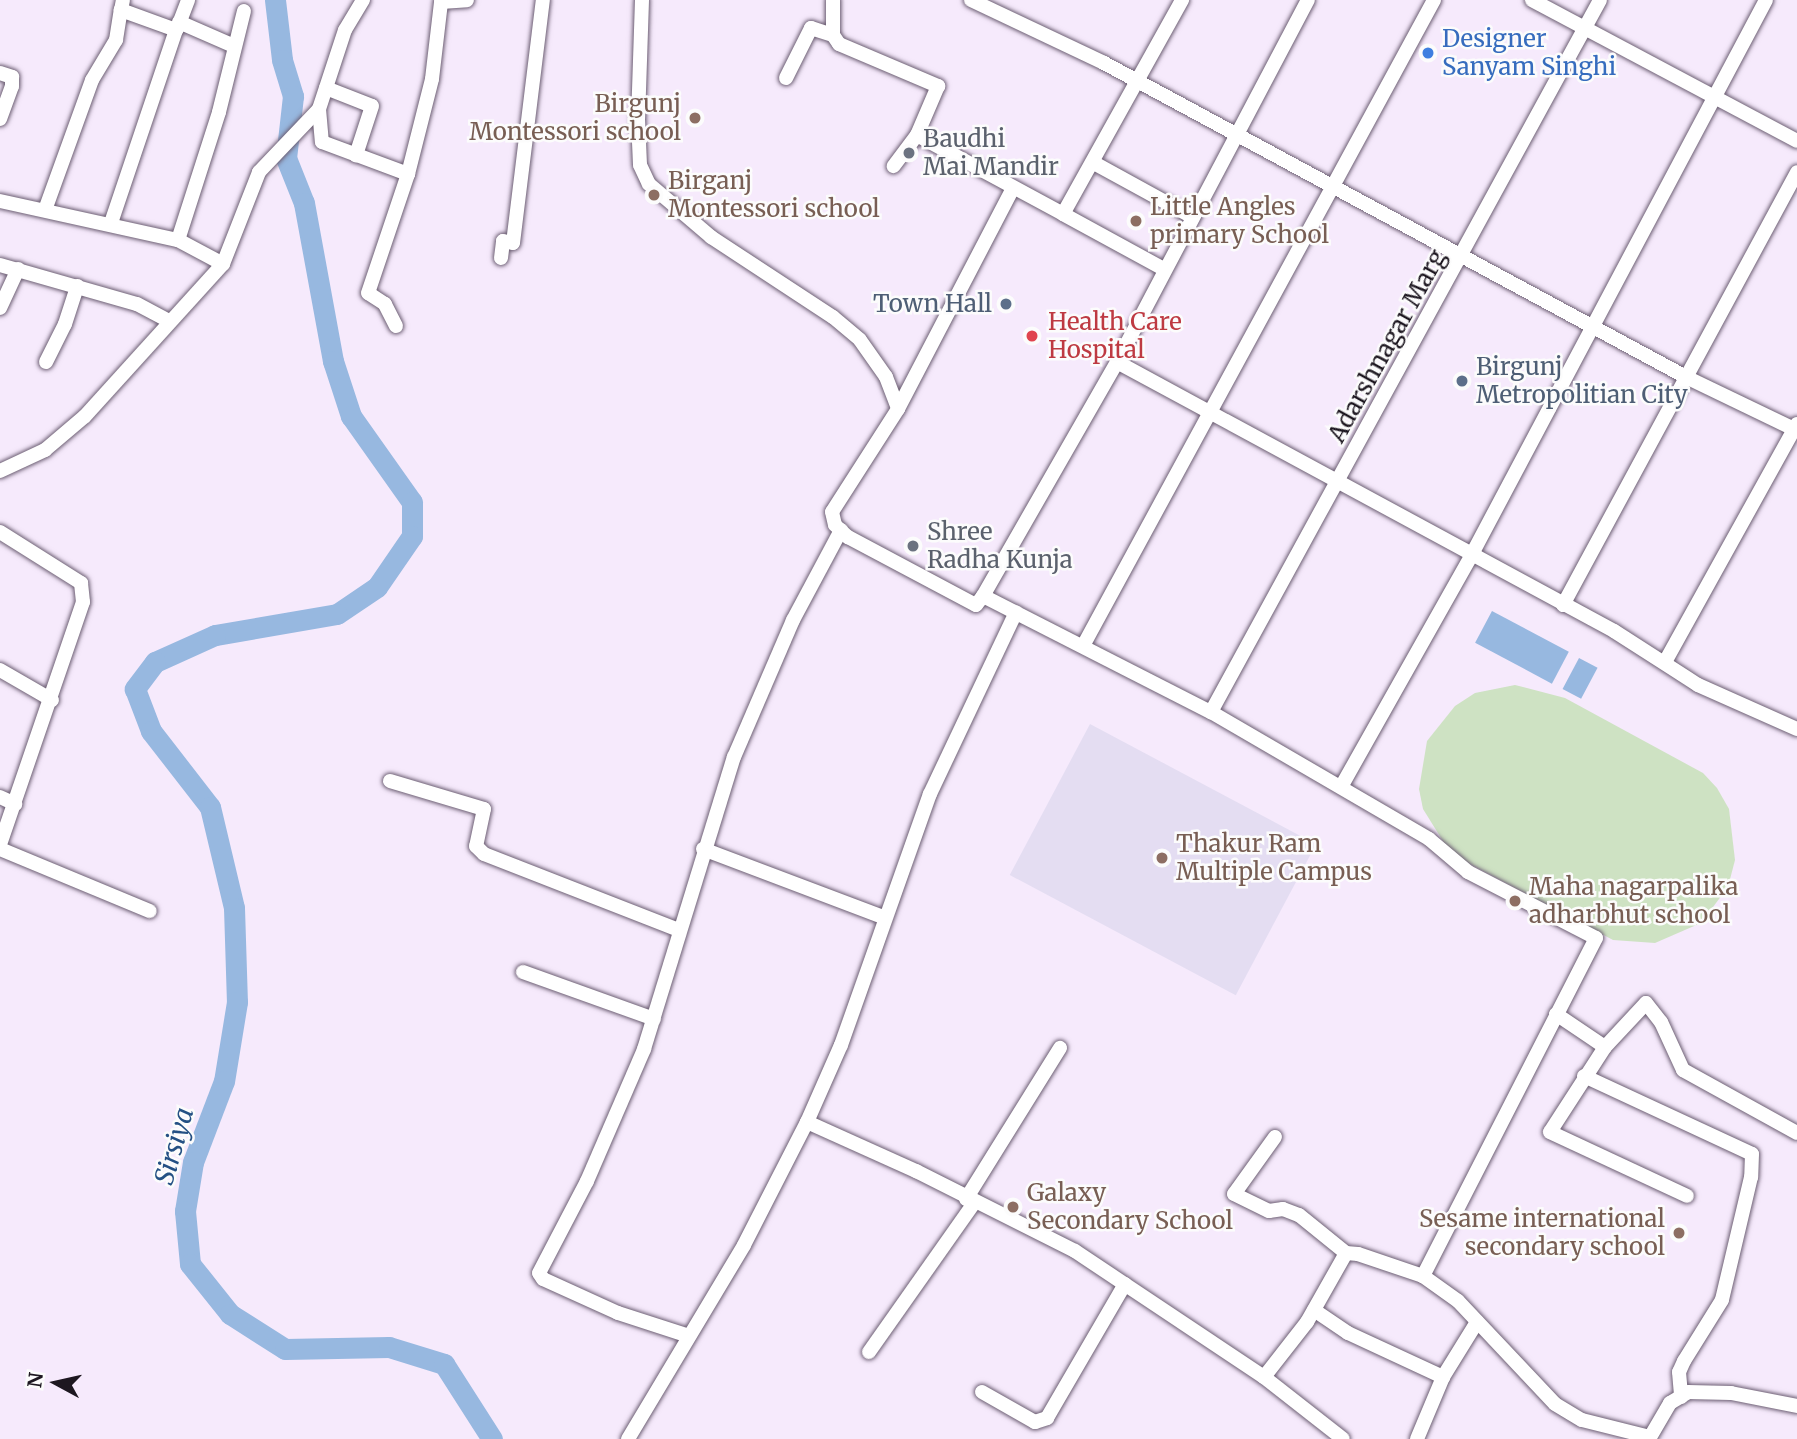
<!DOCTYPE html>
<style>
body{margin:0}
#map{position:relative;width:1797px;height:1439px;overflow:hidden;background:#f6eafc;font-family:Merriweather,serif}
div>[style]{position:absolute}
.education>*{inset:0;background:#e4ddf2;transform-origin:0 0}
.green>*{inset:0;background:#cee2c3}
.water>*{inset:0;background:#97b8e0;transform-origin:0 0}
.river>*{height:21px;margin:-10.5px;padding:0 10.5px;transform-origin:10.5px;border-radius:10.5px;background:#97b8e0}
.roads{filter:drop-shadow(0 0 2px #6c5e73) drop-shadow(0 0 2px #6c5e73)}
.minor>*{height:14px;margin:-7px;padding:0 7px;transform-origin:7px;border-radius:7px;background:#fff}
.dots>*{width:19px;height:19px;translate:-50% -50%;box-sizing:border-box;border:4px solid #fcfcfc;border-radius:50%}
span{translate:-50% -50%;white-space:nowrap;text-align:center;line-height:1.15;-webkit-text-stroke:5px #fcfcfc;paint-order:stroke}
.shop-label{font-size:24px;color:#366cbe}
.left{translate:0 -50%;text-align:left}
.education-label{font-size:24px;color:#785e54}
.right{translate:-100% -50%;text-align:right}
.worship-label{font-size:24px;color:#5b616d}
.service-label{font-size:24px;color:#4e5e75}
.health-label{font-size:24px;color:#be3a42}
.street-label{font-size:24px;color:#1d1720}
.water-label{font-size:26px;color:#245084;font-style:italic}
.north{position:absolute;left:21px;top:1348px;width:70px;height:70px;-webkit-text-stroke:5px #fcfcfc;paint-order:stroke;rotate:278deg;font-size:19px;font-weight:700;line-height:28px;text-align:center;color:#1d1720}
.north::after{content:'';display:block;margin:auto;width:24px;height:32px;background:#1d1720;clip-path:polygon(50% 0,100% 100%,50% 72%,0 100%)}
</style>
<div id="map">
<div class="education">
<i style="left:1090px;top:724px;width:256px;height:171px;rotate:28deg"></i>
</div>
<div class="green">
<i style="clip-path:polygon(1515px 685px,1565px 698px,1703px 773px,1717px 788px,1729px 809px,1735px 860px,1728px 887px,1701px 923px,1655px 943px,1613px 940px,1451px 854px,1423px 809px,1419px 789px,1427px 741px,1455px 706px,1475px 693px)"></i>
</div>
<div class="water">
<i style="left:1492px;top:611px;width:87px;height:36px;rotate:28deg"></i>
<i style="left:1579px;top:658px;width:21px;height:35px;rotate:28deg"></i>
</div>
<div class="river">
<i style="left:275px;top:0;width:60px;rotate:83.3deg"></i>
<i style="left:282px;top:60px;width:38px;rotate:73deg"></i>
<i style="left:293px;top:96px;width:62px;rotate:96.4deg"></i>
<i style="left:286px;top:158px;width:48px;rotate:68.2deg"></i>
<i style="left:304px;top:203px;width:161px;rotate:79.6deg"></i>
<i style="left:333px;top:361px;width:58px;rotate:71.9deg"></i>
<i style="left:351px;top:416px;width:105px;rotate:54.7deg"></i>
<i style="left:412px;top:502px;width:34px;rotate:90deg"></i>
<i style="left:412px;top:536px;width:62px;rotate:124.5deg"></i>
<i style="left:377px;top:587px;width:48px;rotate:146deg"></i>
<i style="left:337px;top:614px;width:124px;rotate:170.2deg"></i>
<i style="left:215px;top:635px;width:66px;rotate:155.8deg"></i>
<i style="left:155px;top:662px;width:34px;rotate:127deg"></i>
<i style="left:135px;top:689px;width:45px;rotate:69.1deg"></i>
<i style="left:151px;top:731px;width:96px;rotate:52.2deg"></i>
<i style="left:210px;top:807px;width:104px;rotate:76.6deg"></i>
<i style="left:234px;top:908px;width:94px;rotate:88.2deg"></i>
<i style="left:237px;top:1002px;width:80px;rotate:99.3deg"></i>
<i style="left:224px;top:1081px;width:87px;rotate:110.9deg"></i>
<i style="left:193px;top:1162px;width:50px;rotate:99.3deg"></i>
<i style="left:185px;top:1211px;width:53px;rotate:84.6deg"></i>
<i style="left:190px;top:1264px;width:64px;rotate:51.3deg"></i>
<i style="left:230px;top:1314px;width:65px;rotate:32.5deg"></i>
<i style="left:285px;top:1349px;width:104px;rotate:-1.1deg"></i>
<i style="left:389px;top:1347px;width:58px;rotate:17.2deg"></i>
<i style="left:444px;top:1364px;width:89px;rotate:57.4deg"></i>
</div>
<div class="roads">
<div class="minor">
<i style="left:642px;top:0;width:119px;rotate:91.9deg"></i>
<i style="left:638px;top:119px;width:46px;rotate:87.5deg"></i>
<i style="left:640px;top:165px;width:21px;rotate:65deg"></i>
<i style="left:649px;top:184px;width:82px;rotate:40.5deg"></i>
<i style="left:711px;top:237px;width:146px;rotate:33.3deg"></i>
<i style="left:833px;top:317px;width:35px;rotate:40deg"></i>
<i style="left:860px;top:340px;width:45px;rotate:54.9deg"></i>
<i style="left:886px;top:377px;width:34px;rotate:69deg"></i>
<i style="left:833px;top:0;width:35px;rotate:90deg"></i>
<i style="left:833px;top:35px;width:11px;rotate:56deg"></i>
<i style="left:839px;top:44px;width:108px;rotate:23deg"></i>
<i style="left:938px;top:86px;width:53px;rotate:113.2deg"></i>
<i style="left:917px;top:135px;width:39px;rotate:127deg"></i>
<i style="left:971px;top:0;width:147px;rotate:25.3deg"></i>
<i style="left:1104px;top:63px;width:661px;rotate:28.35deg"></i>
<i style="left:1686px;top:377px;width:120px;rotate:25.7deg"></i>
<i style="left:1532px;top:0;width:300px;rotate:28deg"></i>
<i style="left:179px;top:22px;width:60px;rotate:23.6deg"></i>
<i style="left:177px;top:29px;width:31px;rotate:-69deg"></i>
<i style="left:0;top:73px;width:13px;rotate:18deg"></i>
<i style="left:12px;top:77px;width:9px;rotate:90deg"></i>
<i style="left:12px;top:86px;width:35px;rotate:110deg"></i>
<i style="left:786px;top:78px;width:56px;rotate:-63.4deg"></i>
<i style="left:811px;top:28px;width:23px;rotate:18deg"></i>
<i style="left:326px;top:88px;width:49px;rotate:21.4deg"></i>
<i style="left:372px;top:106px;width:52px;rotate:108.1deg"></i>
<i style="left:319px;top:109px;width:33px;rotate:85deg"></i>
<i style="left:322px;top:142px;width:92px;rotate:20.4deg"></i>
<i style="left:408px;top:174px;width:98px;rotate:-75.8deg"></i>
<i style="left:432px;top:79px;width:78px;rotate:-83.3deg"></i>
<i style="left:441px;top:2px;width:26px;rotate:-4deg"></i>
<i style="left:917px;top:135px;width:166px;rotate:28.4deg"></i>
<i style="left:1063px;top:214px;width:245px;rotate:-60.9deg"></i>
<i style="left:1094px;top:163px;width:111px;rotate:28.7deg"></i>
<i style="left:1012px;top:190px;width:247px;rotate:117.5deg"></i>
<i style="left:898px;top:409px;width:122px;rotate:122.7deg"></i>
<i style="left:832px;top:512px;width:13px;rotate:77deg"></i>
<i style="left:835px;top:525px;width:18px;rotate:43deg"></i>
<i style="left:848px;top:537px;width:145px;rotate:28deg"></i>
<i style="left:976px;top:605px;width:11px;rotate:-52deg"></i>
<i style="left:983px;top:596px;width:256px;rotate:27deg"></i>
<i style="left:1211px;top:712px;width:252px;rotate:30.2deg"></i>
<i style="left:1429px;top:839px;width:51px;rotate:40.2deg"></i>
<i style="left:1468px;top:872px;width:144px;rotate:27.3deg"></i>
<i style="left:1596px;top:938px;width:380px;rotate:117.1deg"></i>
<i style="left:0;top:201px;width:182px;rotate:12.4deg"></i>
<i style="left:178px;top:240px;width:51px;rotate:28.1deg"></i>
<i style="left:45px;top:210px;width:138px;rotate:-70.1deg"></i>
<i style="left:92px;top:80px;width:47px;rotate:-59deg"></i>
<i style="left:116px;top:40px;width:30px;rotate:-81deg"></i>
<i style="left:1063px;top:214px;width:115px;rotate:28.6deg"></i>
<i style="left:111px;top:223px;width:204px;rotate:-71.4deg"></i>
<i style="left:176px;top:30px;width:59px;rotate:-160deg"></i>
<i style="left:121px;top:10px;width:10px;rotate:-79deg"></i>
<i style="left:178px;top:240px;width:134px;rotate:-72.2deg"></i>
<i style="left:219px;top:112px;width:104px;rotate:-76.1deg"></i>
<i style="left:501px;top:258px;width:17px;rotate:-83deg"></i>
<i style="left:503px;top:241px;width:10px;rotate:11deg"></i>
<i style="left:513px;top:243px;width:245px;rotate:-83deg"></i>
<i style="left:0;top:265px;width:142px;rotate:15.9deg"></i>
<i style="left:137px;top:304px;width:36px;rotate:28deg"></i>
<i style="left:0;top:308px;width:43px;rotate:-65.2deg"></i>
<i style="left:396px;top:326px;width:25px;rotate:-117deg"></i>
<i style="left:385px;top:304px;width:20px;rotate:-147deg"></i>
<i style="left:368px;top:293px;width:126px;rotate:-71.4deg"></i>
<i style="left:46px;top:362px;width:42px;rotate:-63.4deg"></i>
<i style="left:65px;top:324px;width:40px;rotate:-72deg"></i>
<i style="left:1117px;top:362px;width:565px;rotate:28.42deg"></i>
<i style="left:1614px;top:631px;width:100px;rotate:32.7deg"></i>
<i style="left:1698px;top:685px;width:108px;rotate:24deg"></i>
<i style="left:0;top:471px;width:50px;rotate:-25deg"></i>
<i style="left:45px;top:450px;width:52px;rotate:-40.4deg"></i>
<i style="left:85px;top:416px;width:205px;rotate:-47.8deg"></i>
<i style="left:223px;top:264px;width:99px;rotate:-68.6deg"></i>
<i style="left:259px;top:172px;width:87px;rotate:-46.4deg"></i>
<i style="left:319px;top:109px;width:83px;rotate:-71.8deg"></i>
<i style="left:345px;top:30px;width:35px;rotate:-59deg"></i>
<i style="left:0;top:532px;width:96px;rotate:32.2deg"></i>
<i style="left:81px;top:583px;width:19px;rotate:84deg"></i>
<i style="left:83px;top:602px;width:257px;rotate:108.9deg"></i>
<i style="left:983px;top:596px;width:270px;rotate:-60.2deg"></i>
<i style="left:1117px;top:362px;width:409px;rotate:-62.2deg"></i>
<i style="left:1563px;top:605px;width:492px;rotate:-61.6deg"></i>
<i style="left:1083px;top:646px;width:735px;rotate:-61.48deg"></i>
<i style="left:1665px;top:662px;width:272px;rotate:-61deg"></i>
<i style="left:0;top:670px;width:60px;rotate:30deg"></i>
<i style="left:1211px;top:712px;width:811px;rotate:-61.35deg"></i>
<i style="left:390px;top:781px;width:98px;rotate:16.6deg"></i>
<i style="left:484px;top:809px;width:38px;rotate:102deg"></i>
<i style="left:476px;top:846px;width:11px;rotate:45deg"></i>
<i style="left:484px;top:854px;width:209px;rotate:21.3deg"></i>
<i style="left:1341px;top:787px;width:265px;rotate:-60.6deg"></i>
<i style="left:1471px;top:556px;width:629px;rotate:-62.05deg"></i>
<i style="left:0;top:797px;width:17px;rotate:25deg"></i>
<i style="left:0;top:849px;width:162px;rotate:22.5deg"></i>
<i style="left:703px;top:849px;width:192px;rotate:20.7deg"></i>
<i style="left:523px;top:972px;width:139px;rotate:19.7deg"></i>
<i style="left:1556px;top:1014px;width:59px;rotate:34deg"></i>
<i style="left:1605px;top:1047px;width:101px;rotate:122.9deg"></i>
<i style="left:1550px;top:1132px;width:151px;rotate:25deg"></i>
<i style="left:1605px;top:1047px;width:60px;rotate:-47deg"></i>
<i style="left:1646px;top:1003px;width:24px;rotate:52deg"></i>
<i style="left:1661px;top:1022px;width:53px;rotate:65.4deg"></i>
<i style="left:1683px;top:1070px;width:130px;rotate:28.9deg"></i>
<i style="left:1584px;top:1076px;width:185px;rotate:24.9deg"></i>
<i style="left:1752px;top:1154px;width:23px;rotate:92deg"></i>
<i style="left:1751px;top:1177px;width:126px;rotate:103.3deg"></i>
<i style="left:1722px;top:1300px;width:72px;rotate:121.9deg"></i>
<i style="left:1684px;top:1361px;width:12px;rotate:114deg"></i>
<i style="left:1679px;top:1372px;width:25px;rotate:85deg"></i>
<i style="left:807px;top:1122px;width:120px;rotate:24.2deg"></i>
<i style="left:916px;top:1171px;width:178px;rotate:26.7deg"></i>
<i style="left:1075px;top:1251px;width:227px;rotate:33.7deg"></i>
<i style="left:1264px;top:1377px;width:100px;rotate:38.1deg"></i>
<i style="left:1275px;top:1137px;width:70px;rotate:125.7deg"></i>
<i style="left:1234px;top:1194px;width:39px;rotate:26deg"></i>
<i style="left:1269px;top:1211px;width:14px;rotate:-8deg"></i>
<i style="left:1283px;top:1209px;width:17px;rotate:21deg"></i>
<i style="left:1299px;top:1215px;width:60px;rotate:39deg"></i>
<i style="left:966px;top:1199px;width:178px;rotate:-58.1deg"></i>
<i style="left:1314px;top:1310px;width:41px;rotate:34.1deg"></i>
<i style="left:1348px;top:1333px;width:105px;rotate:24.9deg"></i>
<i style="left:689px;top:1336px;width:75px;rotate:-162.1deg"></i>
<i style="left:618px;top:1313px;width:82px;rotate:-155.6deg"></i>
<i style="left:543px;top:1279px;width:7px;rotate:-124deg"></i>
<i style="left:539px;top:1273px;width:104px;rotate:-62.4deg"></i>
<i style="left:587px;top:1181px;width:144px;rotate:-66.6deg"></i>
<i style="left:644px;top:1049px;width:306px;rotate:-72.9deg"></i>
<i style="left:734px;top:757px;width:149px;rotate:-66.7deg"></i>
<i style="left:793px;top:620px;width:102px;rotate:-61.9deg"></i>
<i style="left:869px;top:1352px;width:182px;rotate:-54.8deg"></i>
<i style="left:1264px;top:1377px;width:70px;rotate:-52deg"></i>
<i style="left:1307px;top:1322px;width:79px;rotate:-60.5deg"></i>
<i style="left:1346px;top:1253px;width:12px;rotate:5deg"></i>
<i style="left:1358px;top:1254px;width:69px;rotate:18.7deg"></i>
<i style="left:1423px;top:1276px;width:43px;rotate:35.5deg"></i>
<i style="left:1458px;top:1301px;width:141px;rotate:46.7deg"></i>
<i style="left:1555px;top:1404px;width:31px;rotate:31deg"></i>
<i style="left:1582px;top:1420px;width:70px;rotate:14deg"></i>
<i style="left:982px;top:1392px;width:61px;rotate:29.5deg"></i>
<i style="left:1035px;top:1422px;width:13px;rotate:-18deg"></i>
<i style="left:1047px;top:1418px;width:155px;rotate:-59.8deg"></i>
<i style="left:628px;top:1439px;width:226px;rotate:-59.1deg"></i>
<i style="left:744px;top:1245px;width:138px;rotate:-62.9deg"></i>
<i style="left:807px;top:1122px;width:84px;rotate:-66.2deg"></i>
<i style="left:841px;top:1045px;width:266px;rotate:-70.5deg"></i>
<i style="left:930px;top:794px;width:201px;rotate:-64.7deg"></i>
<i style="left:1417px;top:1439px;width:67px;rotate:-67.2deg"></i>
<i style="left:1443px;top:1377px;width:65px;rotate:-58.3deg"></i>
<i style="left:1649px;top:1439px;width:42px;rotate:-59.7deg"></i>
<i style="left:1670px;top:1403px;width:21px;rotate:-31deg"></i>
<i style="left:1688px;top:1392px;width:43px;rotate:1.3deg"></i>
<i style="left:1731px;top:1393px;width:67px;rotate:11.1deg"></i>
</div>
</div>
<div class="dots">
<i style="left:1428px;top:53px;background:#3f7fe0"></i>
<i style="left:695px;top:118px;background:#8d6e63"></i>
<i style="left:909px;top:153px;background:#6b7280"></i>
<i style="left:654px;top:195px;background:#8d6e63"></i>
<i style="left:1136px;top:221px;background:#8d6e63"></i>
<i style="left:1006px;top:304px;background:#5c6f8a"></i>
<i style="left:1032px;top:336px;background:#e0444e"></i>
<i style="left:1462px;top:381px;background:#5c6f8a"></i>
<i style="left:913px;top:546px;background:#6b7280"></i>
<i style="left:1162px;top:858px;background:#8d6e63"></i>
<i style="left:1515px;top:901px;background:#8d6e63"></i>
<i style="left:1013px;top:1207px;background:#8d6e63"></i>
<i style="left:1679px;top:1233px;background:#8d6e63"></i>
</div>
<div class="shop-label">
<span class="left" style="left:1442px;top:53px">Designer<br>Sanyam Singhi</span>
</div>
<div class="education-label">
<span class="right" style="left:681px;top:118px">Birgunj<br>Montessori school</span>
<span class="left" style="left:668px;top:195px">Birganj<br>Montessori school</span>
<span class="left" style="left:1150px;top:221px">Little Angles<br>primary School</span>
<span class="left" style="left:1176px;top:858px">Thakur Ram<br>Multiple Campus</span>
<span class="left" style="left:1529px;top:901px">Maha nagarpalika<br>adharbhut school</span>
<span class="left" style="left:1027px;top:1207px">Galaxy<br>Secondary School</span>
<span class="right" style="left:1665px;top:1233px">Sesame international<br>secondary school</span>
</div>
<div class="worship-label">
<span class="left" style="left:923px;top:153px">Baudhi<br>Mai Mandir</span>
<span class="left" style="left:927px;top:546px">Shree<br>Radha Kunja</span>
</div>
<div class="service-label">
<span class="right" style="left:992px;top:304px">Town Hall</span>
<span class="left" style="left:1476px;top:381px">Birgunj<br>Metropolitian City</span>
</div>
<div class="health-label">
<span class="left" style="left:1048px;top:336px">Health Care<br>Hospital</span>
</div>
<div class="street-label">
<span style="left:1387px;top:346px;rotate:-61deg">Adarshnagar Marg</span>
</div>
<div class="water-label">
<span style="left:174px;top:1146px;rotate:-74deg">Sirsiya</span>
</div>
<div class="north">N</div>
</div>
